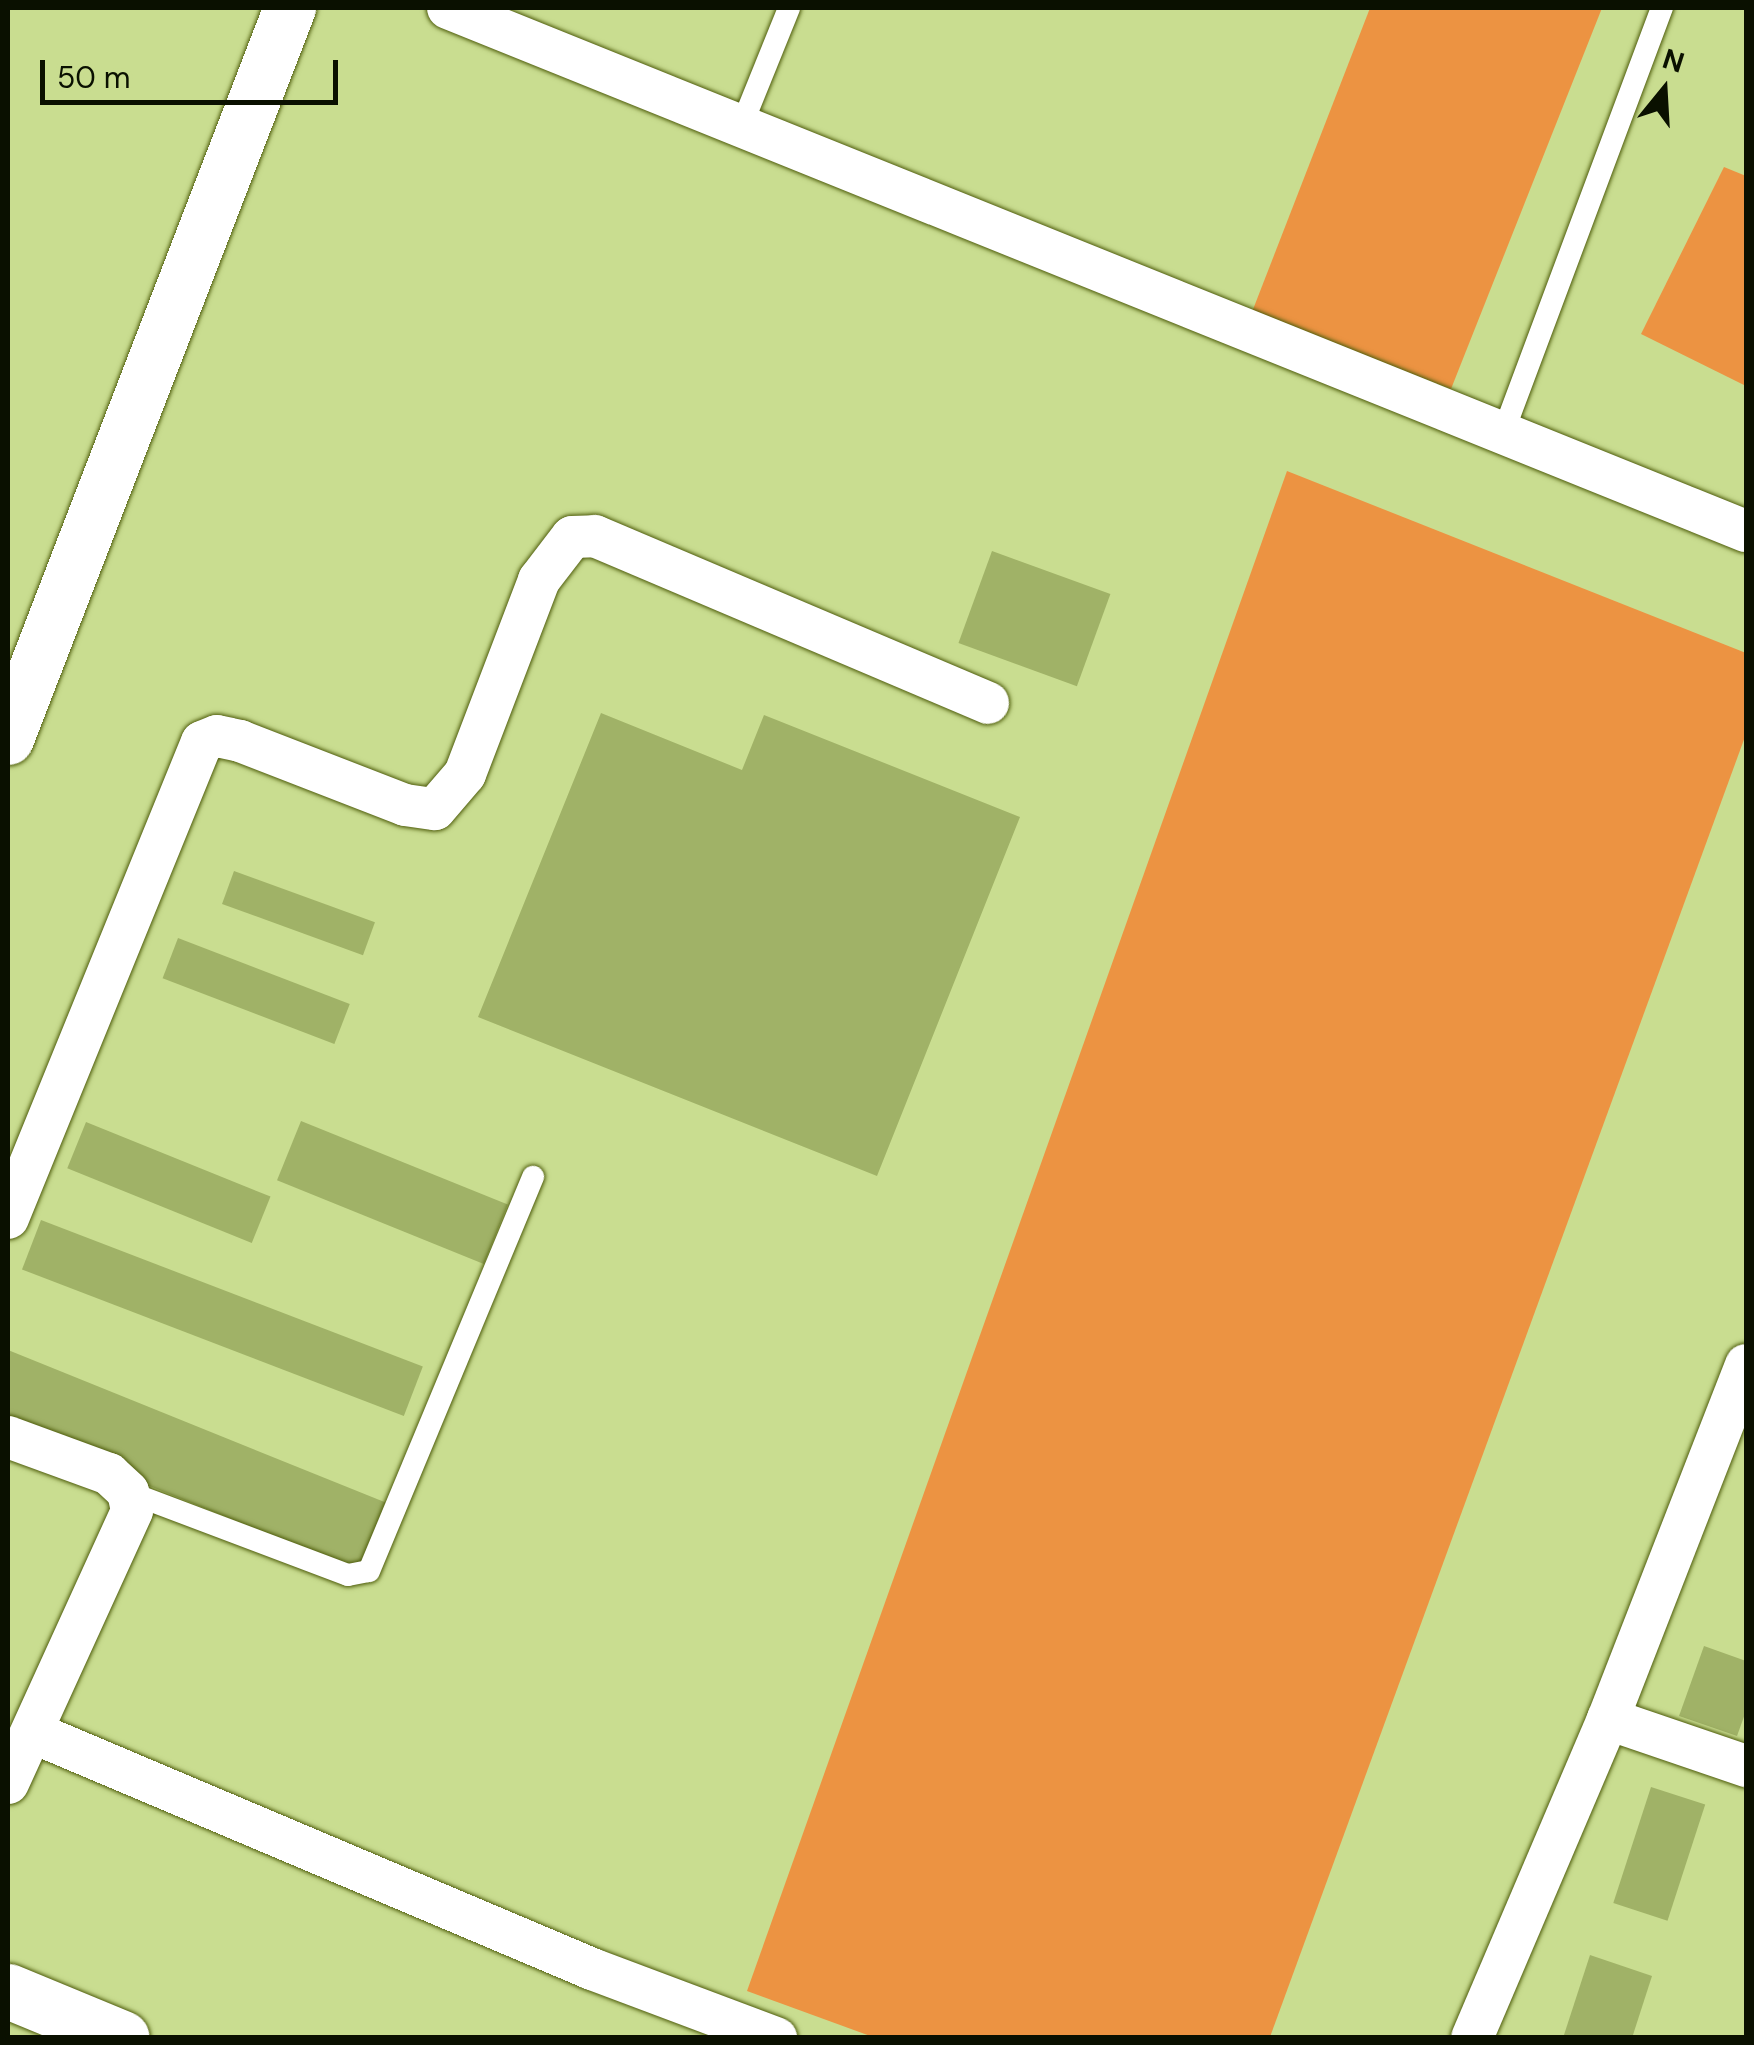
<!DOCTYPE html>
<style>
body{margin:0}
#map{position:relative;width:1754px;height:2045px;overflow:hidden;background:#c9dd90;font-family:"DM Sans",sans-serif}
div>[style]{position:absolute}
.green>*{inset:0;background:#ec9342}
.building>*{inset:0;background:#a0b267;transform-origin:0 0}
.roads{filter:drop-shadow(0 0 2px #4f5d0c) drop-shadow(0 0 2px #4f5d0c)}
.service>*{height:22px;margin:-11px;padding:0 11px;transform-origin:11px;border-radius:11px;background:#fff}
.minor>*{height:42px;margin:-21px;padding:0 21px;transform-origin:21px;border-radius:21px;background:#fff}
.tertiary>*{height:52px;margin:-26px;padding:0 26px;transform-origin:26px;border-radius:26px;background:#fff}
.secondary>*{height:55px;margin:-27.5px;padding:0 27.5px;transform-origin:27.5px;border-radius:27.5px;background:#fff}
span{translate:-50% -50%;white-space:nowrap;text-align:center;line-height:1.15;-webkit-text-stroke:9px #c9dd90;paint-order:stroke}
.frame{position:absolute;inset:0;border:10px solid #0a1000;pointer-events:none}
.north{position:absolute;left:1614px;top:40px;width:100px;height:100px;-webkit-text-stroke:8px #c9dd90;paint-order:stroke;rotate:18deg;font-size:28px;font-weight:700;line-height:40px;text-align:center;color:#0a1000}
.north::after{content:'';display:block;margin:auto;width:35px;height:45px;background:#0a1000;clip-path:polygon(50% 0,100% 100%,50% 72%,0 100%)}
.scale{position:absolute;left:40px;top:60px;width:298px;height:45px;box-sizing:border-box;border:5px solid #0a1000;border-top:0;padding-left:12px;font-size:30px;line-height:35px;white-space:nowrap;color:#0a1000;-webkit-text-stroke:8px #c9dd90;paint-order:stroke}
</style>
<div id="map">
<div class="green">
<i style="clip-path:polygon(1370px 8px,1602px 8px,1451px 389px,1252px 312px)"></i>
<i style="clip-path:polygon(1724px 167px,1746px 176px,1746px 386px,1641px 334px)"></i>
<i style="clip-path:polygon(1287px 471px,1746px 653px,1746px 734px,1270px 2037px,873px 2037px,747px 1991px)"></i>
</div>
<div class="building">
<i style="left:992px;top:551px;width:126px;height:98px;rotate:20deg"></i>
<i style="clip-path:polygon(601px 713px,742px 770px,764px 715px,1020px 817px,877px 1176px,478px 1017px)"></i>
<i style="left:234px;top:871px;width:150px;height:35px;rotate:20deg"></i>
<i style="left:178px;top:938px;width:184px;height:43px;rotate:21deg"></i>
<i style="left:301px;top:1121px;width:223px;height:64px;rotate:22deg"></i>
<i style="left:86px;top:1122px;width:199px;height:50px;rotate:22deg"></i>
<i style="left:41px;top:1220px;width:409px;height:53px;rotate:21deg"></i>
<i style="left:8px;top:1350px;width:408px;height:73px;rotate:22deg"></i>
<i style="clip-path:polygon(1704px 1646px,1746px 1661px,1746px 1711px,1737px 1736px,1679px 1716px)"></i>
<i style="left:1651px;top:1787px;width:57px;height:122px;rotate:18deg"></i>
<i style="clip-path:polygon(1590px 1955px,1652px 1976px,1632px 2038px,1563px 2038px)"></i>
</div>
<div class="roads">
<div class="service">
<i style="left:741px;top:127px;width:128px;rotate:-68deg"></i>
<i style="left:1503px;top:433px;width:454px;rotate:-69.5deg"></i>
<i style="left:128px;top:1492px;width:235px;rotate:20.7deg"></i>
<i style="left:348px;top:1575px;width:21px;rotate:-11deg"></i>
<i style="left:369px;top:1571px;width:427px;rotate:-67.4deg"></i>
</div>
<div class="minor">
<i style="left:448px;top:8px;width:1399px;rotate:21.95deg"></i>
<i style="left:8px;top:1218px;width:514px;rotate:-67.83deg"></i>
<i style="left:202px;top:742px;width:16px;rotate:-22deg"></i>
<i style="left:217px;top:736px;width:24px;rotate:12deg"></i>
<i style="left:240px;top:741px;width:177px;rotate:21.2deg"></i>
<i style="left:405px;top:805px;width:30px;rotate:8deg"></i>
<i style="left:435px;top:809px;width:46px;rotate:-49.4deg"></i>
<i style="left:465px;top:774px;width:208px;rotate:-69.1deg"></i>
<i style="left:539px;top:580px;width:54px;rotate:-52.5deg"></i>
<i style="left:572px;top:537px;width:23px;rotate:-2deg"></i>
<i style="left:595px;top:536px;width:427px;rotate:23deg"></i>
<i style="left:8px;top:1437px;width:108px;rotate:20.1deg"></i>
<i style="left:109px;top:1474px;width:26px;rotate:43deg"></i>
<i style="left:128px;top:1492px;width:19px;rotate:78deg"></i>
<i style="left:132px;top:1511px;width:299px;rotate:114.5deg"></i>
<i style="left:1608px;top:1719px;width:146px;rotate:18.8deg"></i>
<i style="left:32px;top:1732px;width:608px;rotate:22.94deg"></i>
<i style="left:592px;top:1969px;width:197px;rotate:20.6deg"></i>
<i style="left:1472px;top:2038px;width:347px;rotate:-66.9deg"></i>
<i style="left:1608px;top:1719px;width:380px;rotate:-68.7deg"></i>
</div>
<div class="tertiary">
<i style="left:8px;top:739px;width:784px;rotate:-68.9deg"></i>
</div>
<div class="secondary">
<i style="left:8px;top:1991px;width:123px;rotate:22.4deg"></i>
</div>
</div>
<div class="frame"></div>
<div class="north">N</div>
<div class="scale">50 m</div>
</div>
